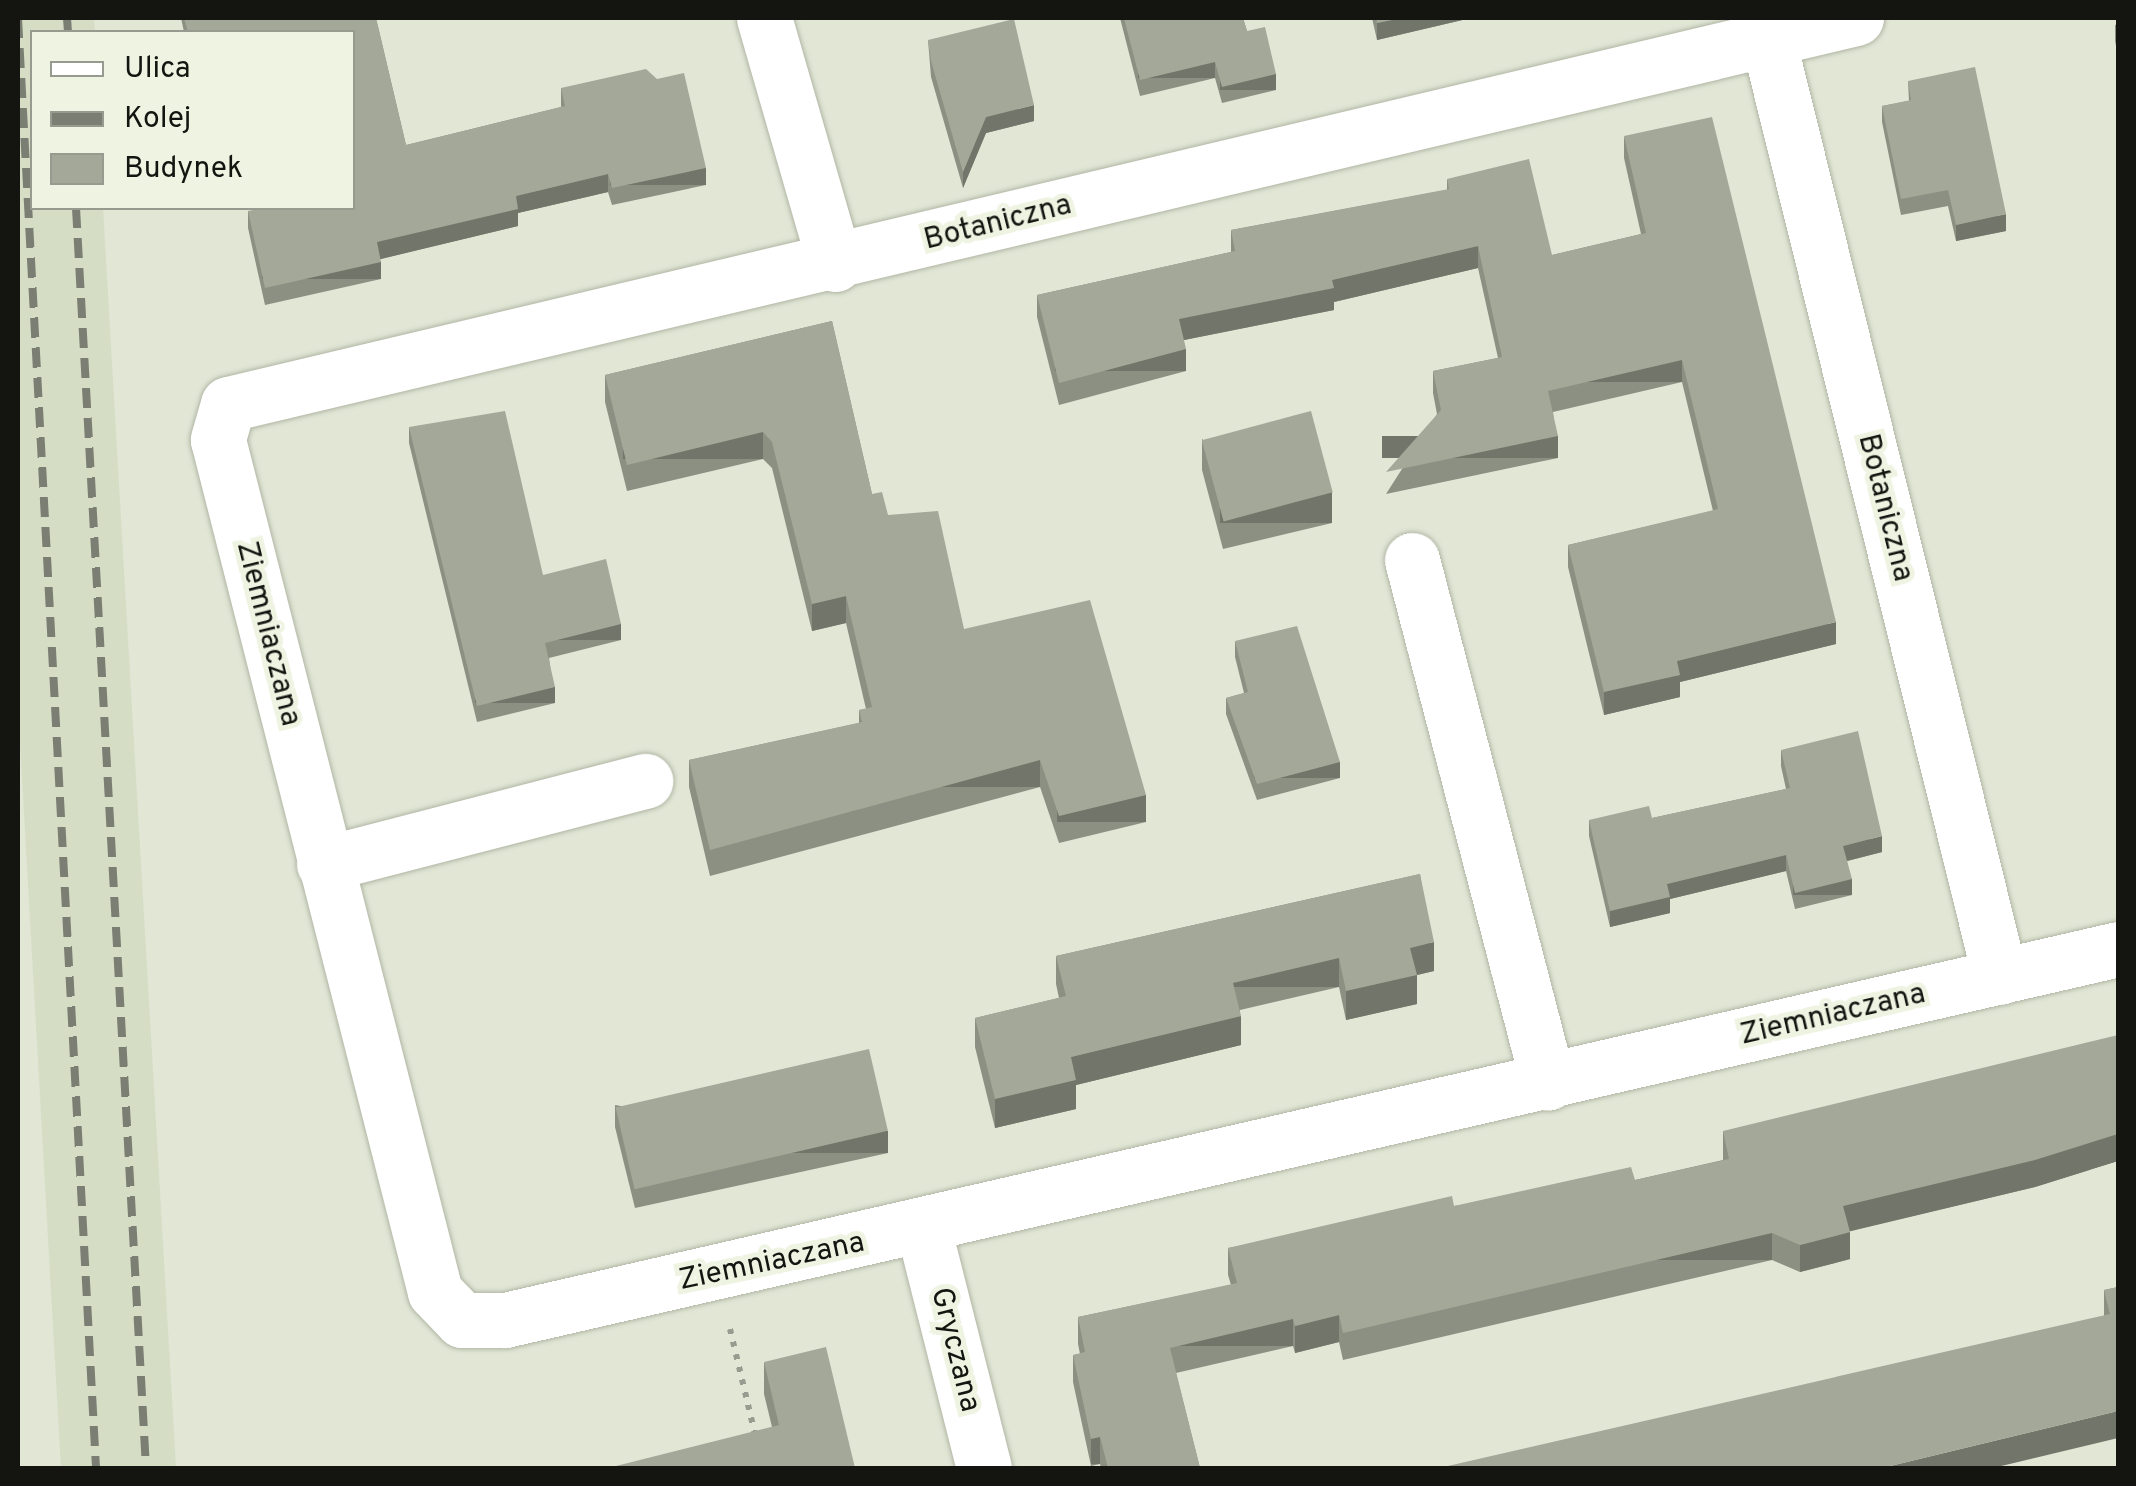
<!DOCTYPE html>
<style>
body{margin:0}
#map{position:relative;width:2136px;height:1486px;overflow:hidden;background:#e1e6d5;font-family:Overpass,sans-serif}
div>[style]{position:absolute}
.built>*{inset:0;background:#d5ddc5}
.path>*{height:6px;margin-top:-3px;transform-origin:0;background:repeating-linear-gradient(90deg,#989b8f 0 5px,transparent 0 13px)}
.roads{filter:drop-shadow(0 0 2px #b1b6a5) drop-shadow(0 0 2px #b1b6a5)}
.minor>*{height:55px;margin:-27.5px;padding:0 27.5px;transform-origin:27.5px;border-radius:27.5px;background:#fff}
.rail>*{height:8px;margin-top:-4px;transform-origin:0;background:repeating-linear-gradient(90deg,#7b7e73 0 20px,transparent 0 30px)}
.wall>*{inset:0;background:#8c9083}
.shaded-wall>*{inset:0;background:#72766a;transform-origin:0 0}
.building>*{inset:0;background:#a3a898;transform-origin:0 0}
span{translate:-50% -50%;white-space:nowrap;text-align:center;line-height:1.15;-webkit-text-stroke:10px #eef3e2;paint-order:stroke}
.street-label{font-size:30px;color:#141510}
.frame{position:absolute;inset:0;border:20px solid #141510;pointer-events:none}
.legend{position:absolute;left:30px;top:30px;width:325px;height:180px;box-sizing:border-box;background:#eef3e2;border:2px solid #979a8e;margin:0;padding:12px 18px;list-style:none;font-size:30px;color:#141510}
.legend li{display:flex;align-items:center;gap:20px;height:50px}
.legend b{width:50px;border:2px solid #979a8e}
</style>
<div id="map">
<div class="built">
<i style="clip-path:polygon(18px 18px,94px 18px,95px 32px,32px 32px,32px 208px,103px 208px,176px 1468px,61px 1468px,18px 707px)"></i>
</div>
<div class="path">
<i style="left:730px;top:1329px;width:112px;rotate:76.6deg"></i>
</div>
<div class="roads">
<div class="minor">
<i style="left:764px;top:18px;width:256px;rotate:73.9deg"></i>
<i style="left:1856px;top:18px;width:1673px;rotate:166.66deg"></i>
<i style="left:228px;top:404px;width:37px;rotate:106deg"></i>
<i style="left:218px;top:440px;width:879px;rotate:75.71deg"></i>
<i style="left:435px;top:1292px;width:39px;rotate:46deg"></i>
<i style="left:462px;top:1320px;width:43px"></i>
<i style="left:505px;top:1320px;width:1655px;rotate:-12.95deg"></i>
<i style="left:1768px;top:39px;width:966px;rotate:76.11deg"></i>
<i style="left:1412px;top:560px;width:540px;rotate:75.42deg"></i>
<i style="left:324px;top:864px;width:332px;rotate:-14.5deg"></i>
<i style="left:924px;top:1231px;width:244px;rotate:75.8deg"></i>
</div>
</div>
<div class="rail">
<i style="left:18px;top:18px;width:1452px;rotate:86.92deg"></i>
<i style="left:67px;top:18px;width:14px;rotate:86deg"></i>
<i style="left:76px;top:208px;width:1262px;rotate:86.82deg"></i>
</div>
<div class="wall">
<i style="clip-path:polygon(181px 18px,376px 18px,406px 145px,561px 107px,561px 88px,706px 185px,612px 205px,608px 192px,518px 213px,518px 226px,380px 259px,381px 279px,265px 305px,248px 228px,248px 211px,352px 208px,352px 32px,184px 32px)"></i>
<i style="clip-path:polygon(1120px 18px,1243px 18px,1247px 31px,1276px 90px,1222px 103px,1215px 78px,1140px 96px)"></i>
<i style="clip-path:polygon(1372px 18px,1471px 18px,1377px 40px)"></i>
<i style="clip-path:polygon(2118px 24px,2118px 55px,2115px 41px,2115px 25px)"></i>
<i style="clip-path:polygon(928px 40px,1034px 121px,986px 133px,963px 188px,931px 77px)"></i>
<i style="clip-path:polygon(1908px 81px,2006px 231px,1956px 241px,1948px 206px,1901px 215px,1882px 122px,1882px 106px,1909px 101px)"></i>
<i style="clip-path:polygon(1624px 136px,1836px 644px,1680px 682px,1680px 697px,1604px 715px,1568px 567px,1568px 545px,1713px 511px,1682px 382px,1553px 412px,1558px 458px,1386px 494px,1437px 414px,1433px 393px,1433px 371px,1498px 358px,1478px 268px,1334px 302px,1334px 310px,1184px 340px,1186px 371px,1059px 405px,1037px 317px,1037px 295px,1231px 252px,1231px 230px,1447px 190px,1447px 179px,1552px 255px,1641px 234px,1624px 158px)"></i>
<i style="clip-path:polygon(832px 321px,872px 494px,888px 515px,964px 629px,1146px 822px,1059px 843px,1040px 787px,710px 876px,689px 787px,689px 760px,859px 723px,859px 710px,866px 709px,846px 623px,812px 631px,772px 468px,763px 459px,627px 491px,605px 402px,605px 375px)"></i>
<i style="clip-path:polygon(409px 427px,543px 575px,621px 640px,549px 658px,555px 703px,477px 722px,409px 443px)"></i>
<i style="clip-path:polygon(1202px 439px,1332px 523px,1223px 549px,1202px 470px)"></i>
<i style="clip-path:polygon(1235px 641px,1340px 778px,1257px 800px,1226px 714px,1226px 698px,1244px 693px,1235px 657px)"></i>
<i style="clip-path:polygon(1781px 750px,1882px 852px,1847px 861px,1852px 895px,1795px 909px,1786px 871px,1670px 899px,1670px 913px,1610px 927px,1589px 836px,1589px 820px,1652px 818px,1786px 789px,1781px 766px)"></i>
<i style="clip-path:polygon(1420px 874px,1434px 971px,1417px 975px,1417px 1004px,1346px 1020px,1339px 987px,1240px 1010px,1241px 1045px,1076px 1085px,1076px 1109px,995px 1128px,975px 1047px,975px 1018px,1059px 998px,1056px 984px,1056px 956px)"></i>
<i style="clip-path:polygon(615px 1105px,888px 1153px,635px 1208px,615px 1127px)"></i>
<i style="clip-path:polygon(1723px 1131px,2118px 1161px,2035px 1187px,1849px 1231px,1850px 1259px,1800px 1272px,1772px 1260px,1343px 1360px,1339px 1342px,1295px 1353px,1293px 1346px,1176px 1373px,1200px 1468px,1101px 1468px,1100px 1464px,1091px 1466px,1073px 1382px,1073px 1355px,1080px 1354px,1078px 1344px,1078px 1317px,1231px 1285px,1228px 1275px,1228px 1248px,1454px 1206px,1635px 1180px,1723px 1160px)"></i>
<i style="clip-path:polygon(2118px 1287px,2118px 1438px,2104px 1315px,2104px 1290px)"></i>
<i style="clip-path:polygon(764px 1362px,855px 1468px,772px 1427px,764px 1394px)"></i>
</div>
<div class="shaded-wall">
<i style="clip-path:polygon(1402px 18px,1471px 18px,1377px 40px,1377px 23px)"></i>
<i style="left:1215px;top:62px;width:16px;height:77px;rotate:90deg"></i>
<i style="left:1276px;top:74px;width:16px;height:56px;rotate:90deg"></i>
<i style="clip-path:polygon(1034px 105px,1034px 121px,986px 133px,963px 188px,963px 172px,986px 117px)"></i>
<i style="left:706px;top:168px;width:17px;height:96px;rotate:90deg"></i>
<i style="clip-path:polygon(608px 174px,608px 192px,518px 213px,518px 226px,377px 260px,377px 242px,516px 196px)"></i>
<i style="clip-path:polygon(2006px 214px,2006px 231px,1956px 241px,1956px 225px)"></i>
<i style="clip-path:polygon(1478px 246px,1478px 268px,1334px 302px,1334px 310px,1179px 341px,1179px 319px,1332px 280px)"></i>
<i style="left:381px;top:262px;width:17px;height:119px;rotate:90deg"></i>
<i style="left:1186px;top:349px;width:22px;height:131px;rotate:90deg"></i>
<i style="left:1682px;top:360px;width:22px;height:138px;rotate:90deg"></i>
<i style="left:763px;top:432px;width:27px;height:140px;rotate:90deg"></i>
<i style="left:1558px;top:436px;width:22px;height:176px;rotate:90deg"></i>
<i style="left:1332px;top:492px;width:31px;height:112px;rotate:90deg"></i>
<i style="clip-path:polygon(846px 596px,846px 623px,812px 631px,812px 604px)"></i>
<i style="clip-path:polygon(1836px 622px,1836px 644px,1680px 682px,1680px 697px,1604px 715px,1604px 692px,1677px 661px)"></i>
<i style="left:621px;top:624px;width:16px;height:78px;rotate:90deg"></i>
<i style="left:555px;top:687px;width:16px;height:80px;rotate:90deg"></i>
<i style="left:1040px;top:760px;width:27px;height:342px;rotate:90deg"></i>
<i style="left:1340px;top:762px;width:16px;height:86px;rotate:90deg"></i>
<i style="left:1146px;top:795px;width:27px;height:89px;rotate:90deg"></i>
<i style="clip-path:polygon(1882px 836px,1882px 852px,1843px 862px,1843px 846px)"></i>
<i style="clip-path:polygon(1786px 855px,1786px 871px,1670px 899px,1670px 913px,1610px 927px,1610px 911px,1667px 884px)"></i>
<i style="left:1852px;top:879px;width:16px;height:59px;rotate:90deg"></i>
<i style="clip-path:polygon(1434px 942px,1434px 971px,1417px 975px,1417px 1004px,1346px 1020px,1346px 991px,1410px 948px)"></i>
<i style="left:1339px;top:958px;width:29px;height:109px;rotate:90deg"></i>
<i style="clip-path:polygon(1241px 1016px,1241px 1045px,1076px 1085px,1076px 1109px,995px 1128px,995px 1099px,1071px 1057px)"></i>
<i style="clip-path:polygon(2118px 1123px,2118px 1161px,2035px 1187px,1843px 1233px,1843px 1206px)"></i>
<i style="left:888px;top:1131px;width:22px;height:259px;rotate:90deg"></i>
<i style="clip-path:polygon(1850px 1232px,1850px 1259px,1800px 1272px,1800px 1245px)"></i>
<i style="left:1772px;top:1233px;width:27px;height:441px;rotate:90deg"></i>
<i style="clip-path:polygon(1339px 1315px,1339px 1342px,1295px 1353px,1295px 1326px)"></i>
<i style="left:1293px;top:1319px;width:27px;height:126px;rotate:90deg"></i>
<i style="clip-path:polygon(2118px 1411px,2118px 1438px,1993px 1468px,1882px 1468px)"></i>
<i style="left:1100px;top:1437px;width:27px;height:9px;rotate:90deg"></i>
</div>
<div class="building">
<i style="clip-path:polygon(184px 18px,376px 18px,406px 145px,565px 106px,561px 88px,646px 69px,657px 79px,684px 73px,706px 168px,612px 188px,608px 174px,516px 196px,518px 209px,377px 242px,381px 262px,265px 288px,248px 211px,264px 208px,352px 208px,352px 32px,188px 32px)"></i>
<i style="clip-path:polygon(1124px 18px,1243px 18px,1247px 31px,1265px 27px,1276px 74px,1222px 87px,1215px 62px,1140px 80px)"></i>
<i style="clip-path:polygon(1376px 18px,1402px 18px,1377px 23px)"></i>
<i style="clip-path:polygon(1014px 19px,1034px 105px,986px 117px,963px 172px,931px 61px,928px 40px)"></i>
<i style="clip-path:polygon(1975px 67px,2006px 214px,1956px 225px,1948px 190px,1901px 199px,1882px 106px,1911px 100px,1908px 81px)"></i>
<i style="clip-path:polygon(1712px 117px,1836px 622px,1677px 661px,1680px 675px,1604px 692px,1568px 545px,1718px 509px,1682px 360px,1548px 391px,1558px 436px,1386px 472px,1441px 410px,1433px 371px,1502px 357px,1478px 246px,1332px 280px,1334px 288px,1179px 319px,1186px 349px,1059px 383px,1037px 295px,1235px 251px,1231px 230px,1449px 189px,1447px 179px,1529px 159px,1552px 255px,1646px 233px,1624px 136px)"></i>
<i style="clip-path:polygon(832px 321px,872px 494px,882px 492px,888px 515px,938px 511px,964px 629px,1090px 600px,1146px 795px,1059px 816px,1040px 760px,710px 850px,689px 760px,862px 722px,859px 710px,872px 707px,846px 596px,812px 604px,772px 442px,763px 432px,627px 465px,605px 375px)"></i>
<i style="clip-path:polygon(505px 411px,543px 575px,606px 559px,621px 624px,545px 643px,555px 687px,477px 706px,409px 427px)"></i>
<i style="left:1311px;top:411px;width:84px;height:113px;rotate:75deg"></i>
<i style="clip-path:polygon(1297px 626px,1340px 762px,1257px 784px,1226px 698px,1248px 692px,1235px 641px)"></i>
<i style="clip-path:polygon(1858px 731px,1882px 836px,1843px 846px,1852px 879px,1795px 893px,1786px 855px,1667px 884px,1670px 897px,1610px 911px,1589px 820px,1649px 806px,1652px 818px,1790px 788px,1781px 750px)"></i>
<i style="clip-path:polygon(1420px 874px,1434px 942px,1410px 948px,1417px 975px,1346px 991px,1339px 958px,1233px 983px,1241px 1016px,1071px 1057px,1076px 1080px,995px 1099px,975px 1018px,1066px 996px,1056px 956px)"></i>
<i style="clip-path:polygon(2118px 1035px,2118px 1123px,2116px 1123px,2118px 1134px,2035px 1160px,1843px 1206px,1850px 1232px,1800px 1245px,1772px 1233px,1343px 1333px,1339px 1315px,1295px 1326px,1293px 1319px,1170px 1348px,1200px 1468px,1108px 1468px,1100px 1437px,1091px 1439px,1073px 1355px,1085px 1352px,1078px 1317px,1237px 1283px,1228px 1248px,1452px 1196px,1454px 1206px,1631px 1167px,1635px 1180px,1729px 1159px,1723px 1131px)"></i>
<i style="left:869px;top:1049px;width:84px;height:260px;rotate:77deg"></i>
<i style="clip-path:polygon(2118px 1287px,2118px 1411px,1882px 1468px,1439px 1468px,2110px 1314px,2104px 1290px)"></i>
<i style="clip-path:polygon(826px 1347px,855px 1468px,608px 1468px,779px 1425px,764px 1362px)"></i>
</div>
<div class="street-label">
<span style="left:998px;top:224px;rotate:-14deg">Botaniczna</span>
<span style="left:1884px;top:508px;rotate:76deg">Botaniczna</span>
<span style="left:267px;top:634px;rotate:76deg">Ziemniaczana</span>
<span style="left:1833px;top:1016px;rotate:-13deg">Ziemniaczana</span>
<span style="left:772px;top:1263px;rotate:-12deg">Ziemniaczana</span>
<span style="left:954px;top:1350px;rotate:76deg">Gryczana</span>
</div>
<div class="frame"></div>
<ul class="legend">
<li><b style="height:12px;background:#fff"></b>Ulica</li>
<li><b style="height:12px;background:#7b7e73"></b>Kolej</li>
<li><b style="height:28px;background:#a3a898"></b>Budynek</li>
</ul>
</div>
